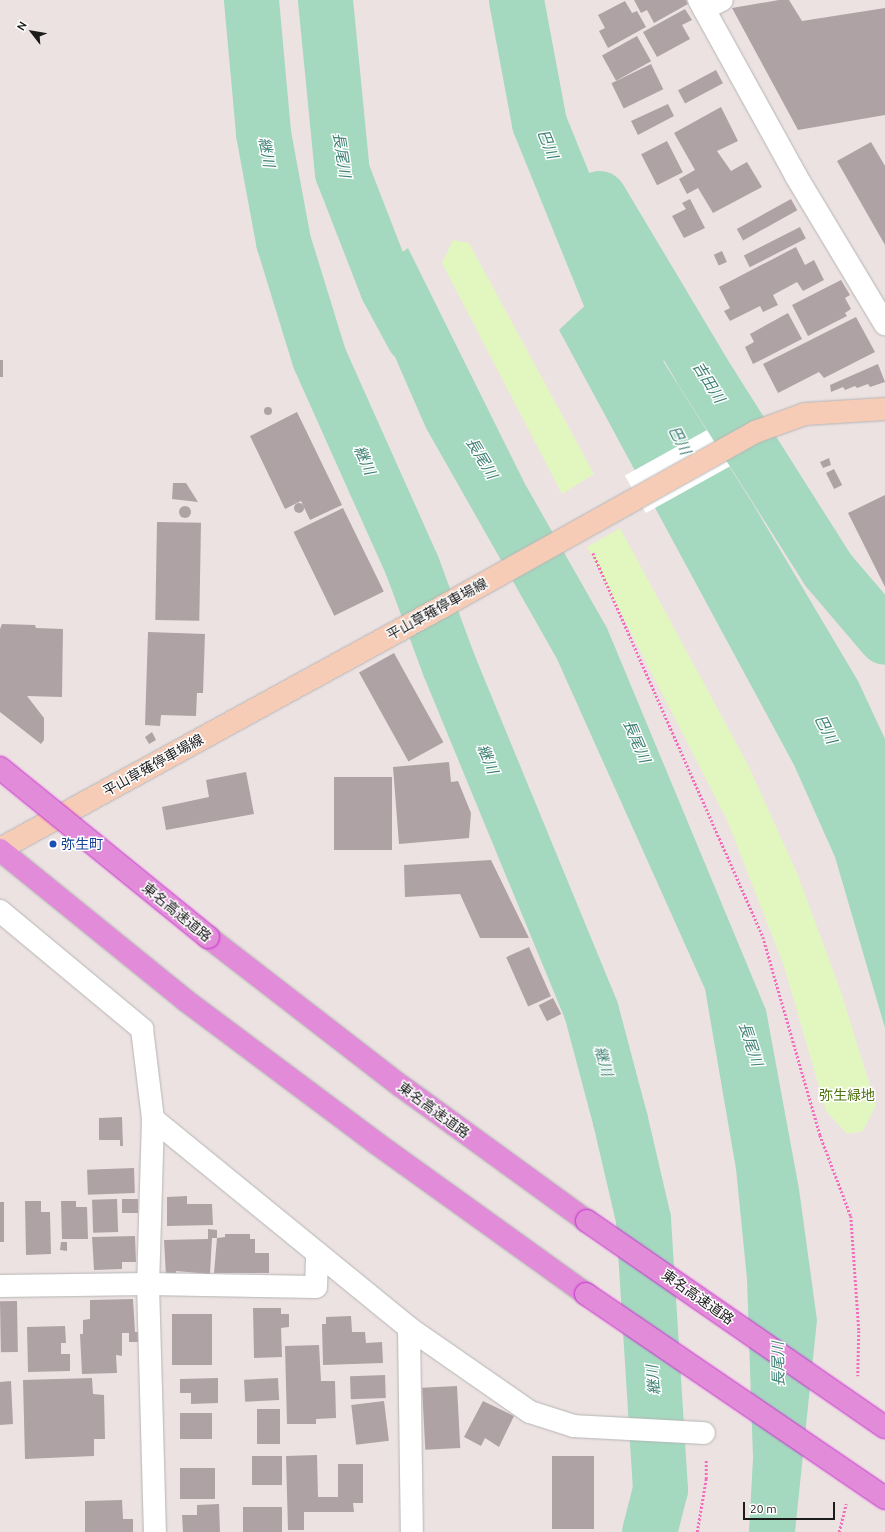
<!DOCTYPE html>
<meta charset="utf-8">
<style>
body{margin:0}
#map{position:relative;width:885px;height:1532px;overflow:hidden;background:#ede2e2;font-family:Ubuntu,"Noto Sans JP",sans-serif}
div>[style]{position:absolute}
.park>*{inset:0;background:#e2f6bf}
.water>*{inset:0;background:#a4d9bf}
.pier>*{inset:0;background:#fff;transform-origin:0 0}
.river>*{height:55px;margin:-27.5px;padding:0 27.5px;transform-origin:27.5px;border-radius:27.5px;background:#a4d9bf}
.building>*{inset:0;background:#aea2a5;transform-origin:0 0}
.round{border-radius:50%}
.path>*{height:2.5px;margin-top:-1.25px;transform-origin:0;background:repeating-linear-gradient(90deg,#f36dbe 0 2px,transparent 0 4px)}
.roads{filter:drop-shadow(0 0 1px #b5b5b5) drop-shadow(0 0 1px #b5b5b5)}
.street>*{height:22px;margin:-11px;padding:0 11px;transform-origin:11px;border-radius:11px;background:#fff}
.secondary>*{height:22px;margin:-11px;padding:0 11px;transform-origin:11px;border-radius:11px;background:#f6ccb7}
.highway>*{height:22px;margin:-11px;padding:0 11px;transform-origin:11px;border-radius:11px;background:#e28cd9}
.bridges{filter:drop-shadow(0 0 1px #c62bce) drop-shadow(0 0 1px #c62bce)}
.highway-bridge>*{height:22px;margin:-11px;padding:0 11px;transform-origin:11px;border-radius:11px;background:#e28cd9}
.dots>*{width:11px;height:11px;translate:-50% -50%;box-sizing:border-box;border:2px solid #fff;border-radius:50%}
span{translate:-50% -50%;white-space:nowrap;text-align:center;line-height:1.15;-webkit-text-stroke:3px #fff;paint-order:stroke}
.street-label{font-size:14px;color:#1c1c1c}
.transit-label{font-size:14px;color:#164399}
.left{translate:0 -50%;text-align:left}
.park-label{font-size:14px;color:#4e7410}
.water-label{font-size:15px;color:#3e8173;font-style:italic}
.north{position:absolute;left:12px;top:12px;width:40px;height:40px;-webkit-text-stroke:3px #fff;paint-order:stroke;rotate:301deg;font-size:11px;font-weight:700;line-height:16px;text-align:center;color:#1c1c1c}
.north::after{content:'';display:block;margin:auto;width:14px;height:18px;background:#1c1c1c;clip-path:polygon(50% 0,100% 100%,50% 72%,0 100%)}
.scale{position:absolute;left:743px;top:1502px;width:92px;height:18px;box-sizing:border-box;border:2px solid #1c1c1c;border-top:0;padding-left:5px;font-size:12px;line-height:14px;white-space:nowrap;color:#1c1c1c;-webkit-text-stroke:3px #fff;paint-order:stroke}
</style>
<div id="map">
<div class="park">
<i style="clip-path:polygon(453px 240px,469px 243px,594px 474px,562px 494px,442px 263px)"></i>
<i style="clip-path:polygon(620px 528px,748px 765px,797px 873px,840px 989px,876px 1105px,863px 1131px,847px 1134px,826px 1111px,784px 966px,727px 820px,587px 547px)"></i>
</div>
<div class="water">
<i style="clip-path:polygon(408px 248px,525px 484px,607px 628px,766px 1010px,799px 1189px,817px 1320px,795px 1532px,749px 1532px,753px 1458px,747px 1279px,736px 1169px,705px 989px,557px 659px,426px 428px,362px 281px)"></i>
<i style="clip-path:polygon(612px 280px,753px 504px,858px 681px,885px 739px,885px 1028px,835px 857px,794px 765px,559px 330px)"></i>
</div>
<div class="pier">
<i style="left:743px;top:410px;width:43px;height:135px;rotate:61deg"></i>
</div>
<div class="river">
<i style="left:251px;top:0;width:134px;rotate:84.8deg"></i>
<i style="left:263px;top:133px;width:110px;rotate:79.5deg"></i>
<i style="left:283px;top:241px;width:122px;rotate:72.9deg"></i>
<i style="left:319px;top:358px;width:228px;rotate:65.9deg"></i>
<i style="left:412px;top:566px;width:107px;rotate:69.7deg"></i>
<i style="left:449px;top:666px;width:373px;rotate:67.6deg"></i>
<i style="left:591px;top:1011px;width:113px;rotate:75.1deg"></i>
<i style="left:620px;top:1120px;width:102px;rotate:76.9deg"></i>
<i style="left:643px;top:1219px;width:271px;rotate:86.4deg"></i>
<i style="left:660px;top:1489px;width:44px;rotate:104.3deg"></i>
<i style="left:325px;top:0;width:173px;rotate:84.4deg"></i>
<i style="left:342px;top:172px;width:124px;rotate:68.8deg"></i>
<i style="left:387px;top:288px;width:55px;rotate:61.6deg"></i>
<i style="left:516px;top:0;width:125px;rotate:79.4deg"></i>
<i style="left:539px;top:123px;width:215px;rotate:67.9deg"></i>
<i style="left:620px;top:322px;width:37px;rotate:64deg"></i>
<i style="left:599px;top:198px;width:201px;rotate:59.2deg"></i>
<i style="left:702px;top:371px;width:234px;rotate:57.7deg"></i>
<i style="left:827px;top:569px;width:89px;rotate:49.5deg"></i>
</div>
<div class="building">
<i style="clip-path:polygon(634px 0,686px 0,688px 4px,654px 23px,647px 10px,641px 13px)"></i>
<i style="clip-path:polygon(779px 0,789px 0,802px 21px,885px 8px,885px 115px,798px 130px,732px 8px)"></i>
<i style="clip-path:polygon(625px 1px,632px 13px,637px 11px,646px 27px,608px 48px,599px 31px,605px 28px,598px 15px)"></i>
<i style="clip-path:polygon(685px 9px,692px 20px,682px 25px,690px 39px,657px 57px,643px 32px)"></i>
<i style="left:637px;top:36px;width:29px;height:40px;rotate:61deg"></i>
<i style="left:651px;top:64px;width:28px;height:44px;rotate:64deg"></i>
<i style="left:716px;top:70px;width:15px;height:43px;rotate:62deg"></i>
<i style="clip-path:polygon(668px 104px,674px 116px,638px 135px,631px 121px)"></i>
<i style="clip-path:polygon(721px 107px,738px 141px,717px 151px,731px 171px,747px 162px,762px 187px,713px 213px,698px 188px,687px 194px,679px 179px,695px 170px,674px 133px)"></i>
<i style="left:667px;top:141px;width:35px;height:29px;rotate:63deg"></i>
<i style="clip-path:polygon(871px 142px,885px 166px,885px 245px,837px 161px)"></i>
<i style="clip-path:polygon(690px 199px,705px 228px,684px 238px,672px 216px,686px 209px,682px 203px)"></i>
<i style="left:791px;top:199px;width:13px;height:62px;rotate:61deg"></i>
<i style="left:800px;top:227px;width:13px;height:63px;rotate:63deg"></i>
<i style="clip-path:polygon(796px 247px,805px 265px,814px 260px,824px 280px,803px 291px,797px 282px,773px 295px,778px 305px,763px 312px,760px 306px,730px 321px,724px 311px,730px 308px,719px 287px)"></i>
<i style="left:722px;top:251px;width:12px;height:9px;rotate:66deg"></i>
<i style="clip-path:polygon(841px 280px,850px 295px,845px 298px,851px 309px,845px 313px,847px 316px,808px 336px,792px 305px)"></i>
<i style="clip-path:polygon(788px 313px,802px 339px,753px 364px,745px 347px,754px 342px,750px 334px)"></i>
<i style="clip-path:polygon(856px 317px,875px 352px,824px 378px,819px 372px,778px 393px,763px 364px)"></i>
<i style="left:0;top:360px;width:3px;height:17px"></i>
<i style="clip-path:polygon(878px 364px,885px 382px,870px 387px,868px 384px,857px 388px,855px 386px,845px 390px,843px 387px,831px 392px,830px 385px)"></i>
<i class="round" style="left:264px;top:407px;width:8px;height:8px"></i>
<i style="clip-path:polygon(297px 412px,342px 505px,310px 520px,301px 501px,285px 509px,250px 436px)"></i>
<i style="clip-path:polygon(829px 458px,831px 465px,823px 468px,820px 462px)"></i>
<i style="left:834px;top:469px;width:18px;height:9px;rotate:63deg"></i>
<i style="clip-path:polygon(173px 483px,186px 483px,198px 502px,172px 499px)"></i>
<i style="clip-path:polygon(885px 495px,885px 587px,848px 513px)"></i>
<i class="round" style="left:294px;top:503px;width:10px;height:10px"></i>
<i class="round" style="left:179px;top:506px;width:12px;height:12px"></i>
<i style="left:343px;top:508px;width:93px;height:55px;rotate:64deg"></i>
<i style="left:157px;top:522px;width:44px;height:98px;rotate:1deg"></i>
<i style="clip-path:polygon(2px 624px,35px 625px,36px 628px,63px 629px,62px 697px,27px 696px,44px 718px,44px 740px,41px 744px,0 712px,0 629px)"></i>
<i style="clip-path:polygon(148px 632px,205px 634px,203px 693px,197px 693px,196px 716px,161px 715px,160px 726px,145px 725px)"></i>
<i style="left:394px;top:653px;width:102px;height:40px;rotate:61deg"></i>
<i style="clip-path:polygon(152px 732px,156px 740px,149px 744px,145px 737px)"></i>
<i style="clip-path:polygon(449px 762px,451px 782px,458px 781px,471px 813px,469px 838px,399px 844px,393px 767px)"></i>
<i style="clip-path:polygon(246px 772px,254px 814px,166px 830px,162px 807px,209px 797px,206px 780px)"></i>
<i style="left:334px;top:777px;width:58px;height:73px"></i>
<i style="clip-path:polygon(491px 860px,529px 938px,480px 938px,460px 894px,405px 897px,404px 865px)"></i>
<i style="left:529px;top:947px;width:54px;height:25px;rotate:66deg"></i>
<i style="left:553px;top:998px;width:18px;height:16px;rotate:63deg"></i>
<i style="clip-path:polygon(122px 1117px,123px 1146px,120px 1146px,120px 1140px,99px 1140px,99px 1118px)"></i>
<i style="left:134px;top:1168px;width:25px;height:47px;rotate:88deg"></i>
<i style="clip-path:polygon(187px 1196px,187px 1204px,212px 1204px,213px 1225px,167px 1226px,167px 1197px)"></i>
<i style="left:117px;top:1199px;width:33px;height:25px;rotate:88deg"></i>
<i style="left:122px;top:1199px;width:16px;height:14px"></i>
<i style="clip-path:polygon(25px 1201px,41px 1201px,41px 1212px,50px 1212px,51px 1254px,26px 1255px)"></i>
<i style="clip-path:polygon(61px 1201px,76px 1201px,76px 1207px,87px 1207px,88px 1239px,62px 1239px)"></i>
<i style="left:0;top:1202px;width:4px;height:40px"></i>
<i style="clip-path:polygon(208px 1229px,217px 1230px,217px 1238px,212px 1238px,210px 1274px,176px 1271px,176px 1275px,166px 1276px,164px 1240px,208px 1239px)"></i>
<i style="clip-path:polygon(225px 1234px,250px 1234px,250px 1239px,255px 1239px,255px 1253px,269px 1253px,269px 1273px,214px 1273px,217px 1238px,225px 1237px)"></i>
<i style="clip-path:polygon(135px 1236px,136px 1262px,122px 1262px,122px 1269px,94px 1270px,92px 1237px)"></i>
<i style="clip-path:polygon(61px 1242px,67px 1242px,67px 1251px,60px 1250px)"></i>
<i style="clip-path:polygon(133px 1299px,135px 1332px,138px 1332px,138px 1342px,129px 1342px,129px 1333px,122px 1333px,122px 1356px,116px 1355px,117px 1373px,82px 1374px,80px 1334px,83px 1334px,83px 1320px,90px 1319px,90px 1300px)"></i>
<i style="left:17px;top:1301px;width:51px;height:17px;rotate:89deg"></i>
<i style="clip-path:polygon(253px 1308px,281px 1308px,281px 1314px,289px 1314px,289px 1327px,281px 1328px,282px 1357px,254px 1358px)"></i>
<i style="left:172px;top:1314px;width:40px;height:51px"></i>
<i style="clip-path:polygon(351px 1316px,352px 1332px,365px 1332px,366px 1343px,382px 1342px,383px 1363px,323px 1365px,322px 1324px,326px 1324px,326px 1317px)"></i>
<i style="clip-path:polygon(65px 1326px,66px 1343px,61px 1343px,61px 1354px,70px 1354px,70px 1371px,28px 1372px,27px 1327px)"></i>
<i style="clip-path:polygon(319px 1345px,321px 1381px,335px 1381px,336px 1418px,316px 1419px,316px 1424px,287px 1424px,285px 1346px)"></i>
<i style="left:385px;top:1375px;width:23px;height:35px;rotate:88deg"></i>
<i style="clip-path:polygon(92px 1378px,93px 1394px,104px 1395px,105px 1439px,94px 1439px,94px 1456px,25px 1459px,23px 1380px)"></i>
<i style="clip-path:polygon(218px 1378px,218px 1403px,191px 1404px,191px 1393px,180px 1393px,180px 1379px)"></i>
<i style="left:278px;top:1378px;width:22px;height:34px;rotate:87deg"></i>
<i style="clip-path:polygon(11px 1381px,13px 1424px,0 1425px,0 1382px)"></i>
<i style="left:457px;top:1386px;width:62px;height:35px;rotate:87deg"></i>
<i style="left:384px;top:1401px;width:40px;height:33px;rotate:83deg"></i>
<i style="clip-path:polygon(483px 1401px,514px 1416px,499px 1447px,485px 1438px,481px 1446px,464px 1437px)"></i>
<i style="left:257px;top:1409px;width:23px;height:35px"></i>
<i style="left:212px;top:1413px;width:26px;height:32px;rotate:90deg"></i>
<i style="clip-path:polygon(317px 1455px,318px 1497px,338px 1497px,338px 1464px,363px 1464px,363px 1503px,353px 1503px,354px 1512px,304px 1512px,304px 1530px,288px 1530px,286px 1456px)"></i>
<i style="left:252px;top:1456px;width:30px;height:29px"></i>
<i style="left:552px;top:1456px;width:42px;height:73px"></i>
<i style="left:180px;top:1468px;width:35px;height:31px"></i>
<i style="clip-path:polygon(122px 1500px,123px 1519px,133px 1519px,133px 1532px,85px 1532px,85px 1501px)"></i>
<i style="clip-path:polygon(219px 1504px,220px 1532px,183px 1532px,182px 1515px,197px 1515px,197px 1505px)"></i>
<i style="left:243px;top:1507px;width:39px;height:25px"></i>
</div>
<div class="path">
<i style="left:593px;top:553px;width:420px;rotate:66.1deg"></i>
<i style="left:763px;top:937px;width:206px;rotate:73.9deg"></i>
<i style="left:820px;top:1135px;width:87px;rotate:69.1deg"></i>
<i style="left:851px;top:1216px;width:115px;rotate:86deg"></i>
<i style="left:859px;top:1331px;width:45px;rotate:91.3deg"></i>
<i style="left:697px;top:1532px;width:54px;rotate:-80.4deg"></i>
<i style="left:706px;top:1479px;width:20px;rotate:-90deg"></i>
<i style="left:839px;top:1532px;width:29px;rotate:-76deg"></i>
</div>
<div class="roads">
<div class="street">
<i style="left:699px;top:0;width:201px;rotate:61.1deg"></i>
<i style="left:796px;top:176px;width:173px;rotate:59deg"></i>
<i style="left:704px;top:9px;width:20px;rotate:-27deg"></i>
<i style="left:0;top:911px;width:185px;rotate:39.7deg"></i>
<i style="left:142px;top:1029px;width:91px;rotate:83deg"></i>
<i style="left:153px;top:1119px;width:165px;rotate:91.7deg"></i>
<i style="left:148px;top:1284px;width:248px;rotate:88.4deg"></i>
<i style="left:153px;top:1119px;width:330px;rotate:39.2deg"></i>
<i style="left:409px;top:1328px;width:204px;rotate:89.2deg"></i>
<i style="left:0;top:1286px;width:148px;rotate:-0.8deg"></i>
<i style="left:148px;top:1284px;width:168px;rotate:1deg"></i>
<i style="left:316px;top:1287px;width:34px;rotate:-88deg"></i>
<i style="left:409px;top:1328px;width:147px;rotate:34.8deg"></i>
<i style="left:530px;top:1412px;width:46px;rotate:17.7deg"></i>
<i style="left:574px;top:1426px;width:130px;rotate:3.1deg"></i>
</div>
<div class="secondary">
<i style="left:0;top:849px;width:504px;rotate:-28.7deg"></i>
<i style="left:442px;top:607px;width:359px;rotate:-29.2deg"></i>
<i style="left:755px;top:432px;width:53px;rotate:-19.8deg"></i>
<i style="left:805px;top:414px;width:80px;rotate:-3.6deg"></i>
</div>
<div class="highway">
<i style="left:0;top:850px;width:238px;rotate:39deg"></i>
<i style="left:185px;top:1000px;width:239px;rotate:36.8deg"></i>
<i style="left:376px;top:1143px;width:259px;rotate:35.7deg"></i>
<i style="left:208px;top:937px;width:244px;rotate:37.7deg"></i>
<i style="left:401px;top:1086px;width:230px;rotate:36deg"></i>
</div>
</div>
<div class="bridges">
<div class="highway-bridge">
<i style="left:0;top:768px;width:268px;rotate:39.1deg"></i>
<i style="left:587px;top:1221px;width:362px;rotate:34.7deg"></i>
<i style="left:586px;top:1294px;width:362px;rotate:34.3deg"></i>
</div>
</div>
<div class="dots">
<i style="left:53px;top:844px;background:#1a4fb4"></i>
</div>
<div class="street-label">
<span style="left:437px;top:609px;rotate:-29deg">平山草薙停車場線</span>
<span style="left:153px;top:765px;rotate:-29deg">平山草薙停車場線</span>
<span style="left:177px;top:912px;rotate:39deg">東名高速道路</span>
<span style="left:434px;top:1110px;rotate:36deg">東名高速道路</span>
<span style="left:698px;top:1297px;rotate:35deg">東名高速道路</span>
</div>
<div class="transit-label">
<span class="left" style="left:61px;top:844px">弥生町</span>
</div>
<div class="park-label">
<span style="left:847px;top:1095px">弥生緑地</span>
</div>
<div class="water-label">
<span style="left:548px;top:144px;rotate:68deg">巴川</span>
<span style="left:267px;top:152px;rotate:80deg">継川</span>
<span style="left:342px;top:155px;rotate:81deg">長尾川</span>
<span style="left:709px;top:382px;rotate:58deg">吉田川</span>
<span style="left:680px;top:440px;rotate:63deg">巴川</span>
<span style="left:482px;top:458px;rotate:59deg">長尾川</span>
<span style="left:365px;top:460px;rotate:66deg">継川</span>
<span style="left:826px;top:729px;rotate:63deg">巴川</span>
<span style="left:637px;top:741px;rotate:67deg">長尾川</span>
<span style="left:488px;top:759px;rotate:68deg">継川</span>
<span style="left:751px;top:1044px;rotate:72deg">長尾川</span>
<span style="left:604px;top:1061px;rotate:75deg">継川</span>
<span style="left:778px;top:1364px;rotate:-91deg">長尾川</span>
<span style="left:653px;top:1380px;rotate:-94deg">継川</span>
</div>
<div class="north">N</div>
<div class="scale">20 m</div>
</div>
